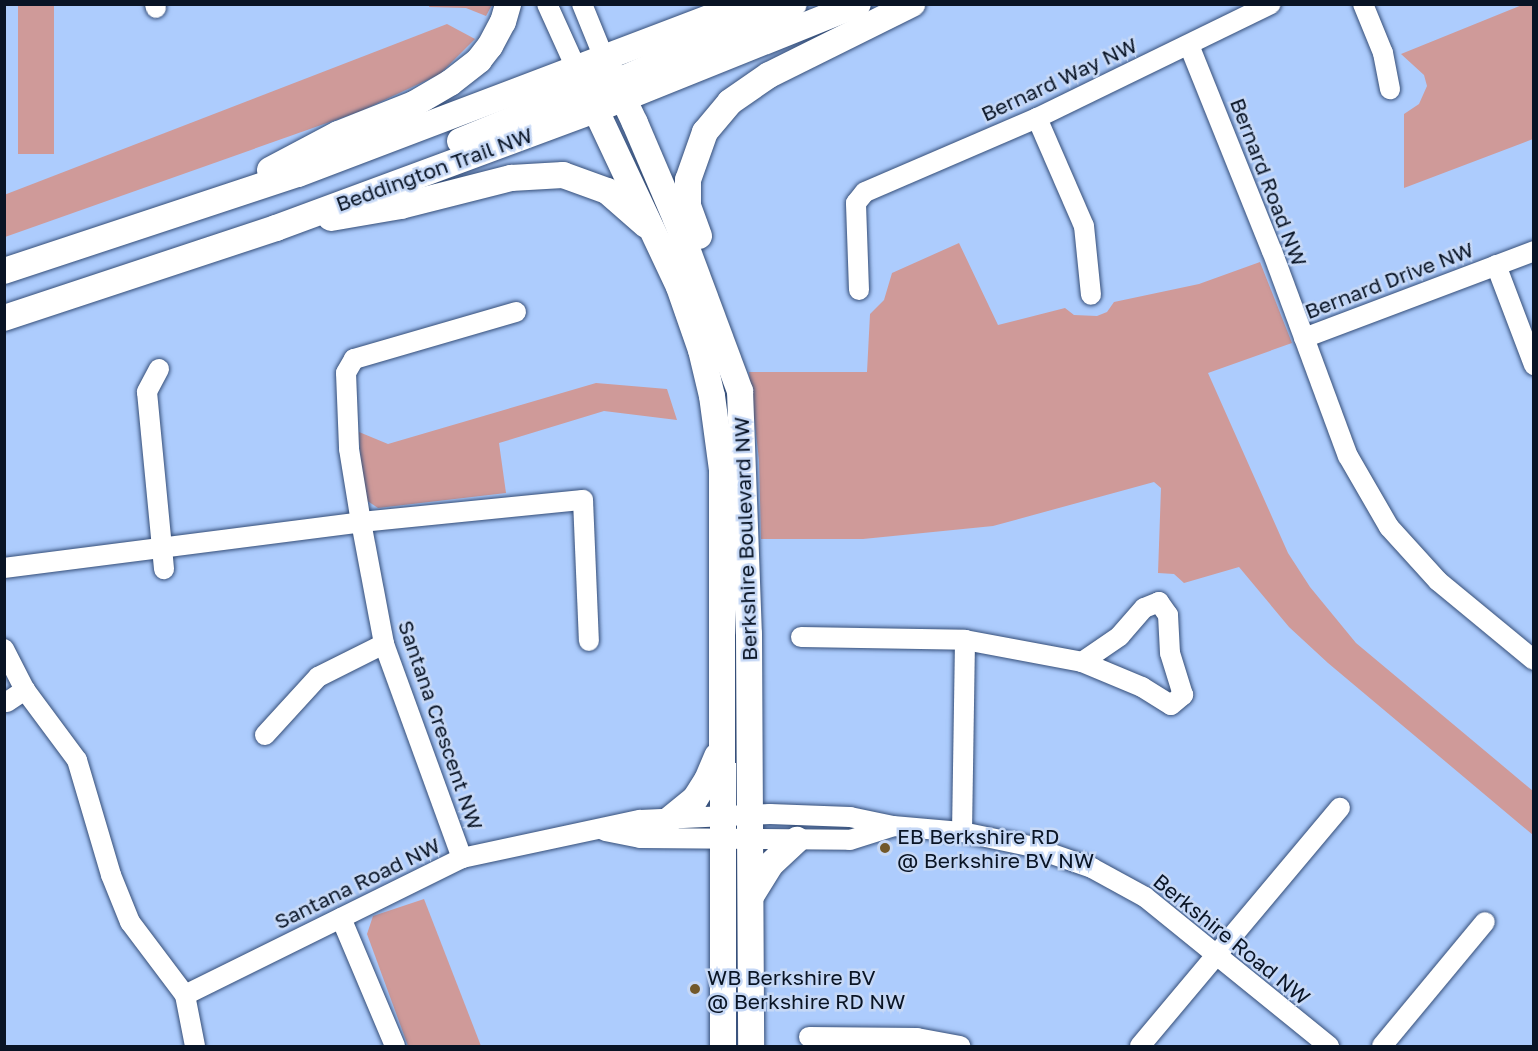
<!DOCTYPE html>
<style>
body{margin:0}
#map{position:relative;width:1538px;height:1051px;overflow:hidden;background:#adccfd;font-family:"Golos Text",sans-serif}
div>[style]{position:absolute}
.green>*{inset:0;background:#cf9a99;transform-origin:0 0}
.roads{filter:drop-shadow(0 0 2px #354e78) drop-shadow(0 0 2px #354e78)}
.minor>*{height:20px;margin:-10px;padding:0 10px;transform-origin:10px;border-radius:10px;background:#fff}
.major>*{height:26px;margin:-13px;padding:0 13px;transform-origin:13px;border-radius:13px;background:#fff}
.dots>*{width:16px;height:16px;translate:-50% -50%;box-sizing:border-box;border:3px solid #c6d8f6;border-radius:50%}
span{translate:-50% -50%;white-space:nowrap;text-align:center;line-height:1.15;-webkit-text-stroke:5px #c6d8f6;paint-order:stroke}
.street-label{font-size:21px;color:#091425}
.poi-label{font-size:21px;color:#091425}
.left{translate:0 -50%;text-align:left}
.frame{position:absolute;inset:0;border:6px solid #091425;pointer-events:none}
</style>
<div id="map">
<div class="green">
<i style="clip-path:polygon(430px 4px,492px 4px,492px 5px,486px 16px,466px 8px,429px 7px)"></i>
<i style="left:18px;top:5px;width:36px;height:149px"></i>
<i style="clip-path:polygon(1522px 5px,1533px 5px,1533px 139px,1404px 188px,1404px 114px,1419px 104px,1427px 86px,1424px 75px,1401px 54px)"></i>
<i style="clip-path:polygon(447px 24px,475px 39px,440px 74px,361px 111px,5px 237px,4px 195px)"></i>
<i style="clip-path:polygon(959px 243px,998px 325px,1065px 308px,1074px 315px,1097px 316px,1107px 312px,1114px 302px,1199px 284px,1260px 262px,1292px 343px,1208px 373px,1288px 553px,1310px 587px,1356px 643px,1533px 791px,1533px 835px,1328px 663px,1289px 627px,1239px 567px,1184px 583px,1174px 574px,1158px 573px,1161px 488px,1154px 482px,993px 526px,863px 539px,761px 539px,759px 460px,749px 372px,867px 372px,870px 314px,884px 300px,892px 273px)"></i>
<i style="clip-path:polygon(596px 383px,667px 389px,677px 420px,604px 411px,499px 443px,506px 493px,378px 508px,363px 498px,359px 432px,388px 444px)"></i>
<i style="clip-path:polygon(424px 899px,481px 1046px,408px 1046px,367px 934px,373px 916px)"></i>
</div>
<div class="roads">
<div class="minor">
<i style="left:155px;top:4px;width:4px;rotate:76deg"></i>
<i style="left:547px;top:4px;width:70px;rotate:65.6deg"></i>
<i style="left:582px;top:4px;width:58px;rotate:67.8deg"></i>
<i style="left:1363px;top:4px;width:53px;rotate:67.8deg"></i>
<i style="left:1383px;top:53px;width:37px;rotate:79deg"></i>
<i style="left:1189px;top:45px;width:222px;rotate:68.1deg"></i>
<i style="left:1272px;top:251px;width:219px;rotate:69.7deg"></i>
<i style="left:1348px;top:456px;width:82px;rotate:60deg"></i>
<i style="left:1389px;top:527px;width:73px;rotate:47.8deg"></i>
<i style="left:1438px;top:581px;width:124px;rotate:39.5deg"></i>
<i style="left:1037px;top:118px;width:118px;rotate:66.5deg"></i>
<i style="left:1084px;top:226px;width:69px;rotate:84.2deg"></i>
<i style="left:1496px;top:265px;width:107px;rotate:69.2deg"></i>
<i style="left:859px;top:290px;width:87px;rotate:-92deg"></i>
<i style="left:856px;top:203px;width:14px;rotate:-51deg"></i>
<i style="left:865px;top:192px;width:187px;rotate:-23.3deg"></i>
<i style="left:1037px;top:118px;width:260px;rotate:-26deg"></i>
<i style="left:516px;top:312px;width:169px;rotate:163.8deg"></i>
<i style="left:354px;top:359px;width:16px;rotate:120deg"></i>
<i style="left:346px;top:373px;width:76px;rotate:87.7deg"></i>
<i style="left:349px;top:449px;width:74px;rotate:80.7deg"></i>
<i style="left:361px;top:522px;width:223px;rotate:-5.7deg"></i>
<i style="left:583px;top:500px;width:141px;rotate:87.6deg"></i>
<i style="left:1304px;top:338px;width:246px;rotate:-20.7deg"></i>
<i style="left:159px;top:369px;width:26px;rotate:118deg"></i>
<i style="left:147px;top:392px;width:178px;rotate:84.5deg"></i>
<i style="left:4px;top:568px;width:360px;rotate:-7.3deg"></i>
<i style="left:361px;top:522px;width:124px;rotate:79.3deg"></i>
<i style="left:384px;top:644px;width:228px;rotate:70deg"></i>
<i style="left:801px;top:637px;width:164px;rotate:1deg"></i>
<i style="left:965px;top:640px;width:119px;rotate:10.6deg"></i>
<i style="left:1082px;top:662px;width:65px;rotate:22.6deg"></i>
<i style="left:1142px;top:687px;width:34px;rotate:32deg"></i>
<i style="left:1171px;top:705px;width:16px;rotate:-40deg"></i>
<i style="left:1183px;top:695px;width:44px;rotate:-107.2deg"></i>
<i style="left:1170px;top:653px;width:38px;rotate:-93deg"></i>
<i style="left:1168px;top:615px;width:16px;rotate:-125deg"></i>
<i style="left:1159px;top:602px;width:16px;rotate:158deg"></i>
<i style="left:1144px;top:608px;width:37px;rotate:131deg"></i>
<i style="left:1120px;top:636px;width:46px;rotate:145.6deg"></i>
<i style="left:4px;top:649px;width:46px;rotate:62.9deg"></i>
<i style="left:25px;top:690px;width:87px;rotate:53.4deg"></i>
<i style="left:77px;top:760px;width:120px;rotate:73.5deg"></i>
<i style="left:111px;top:875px;width:51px;rotate:68deg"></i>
<i style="left:130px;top:922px;width:91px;rotate:53deg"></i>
<i style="left:185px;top:995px;width:52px;rotate:78.9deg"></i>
<i style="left:7px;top:702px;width:22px;rotate:-34deg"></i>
<i style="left:265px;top:735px;width:79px;rotate:-47.6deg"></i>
<i style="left:318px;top:677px;width:74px;rotate:-26.6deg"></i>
<i style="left:605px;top:831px;width:36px;rotate:11deg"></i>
<i style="left:640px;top:838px;width:210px;rotate:0.5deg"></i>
<i style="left:850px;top:840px;width:43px;rotate:-17.6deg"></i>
<i style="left:962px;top:832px;width:192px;rotate:-89.1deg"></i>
<i style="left:341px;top:918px;width:139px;rotate:67.1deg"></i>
<i style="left:185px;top:995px;width:309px;rotate:-26.3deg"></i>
<i style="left:462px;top:858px;width:182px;rotate:-12.1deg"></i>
<i style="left:640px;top:820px;width:130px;rotate:-2.6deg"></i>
<i style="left:770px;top:814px;width:80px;rotate:2.1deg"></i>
<i style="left:850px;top:817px;width:44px;rotate:11.8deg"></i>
<i style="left:893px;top:826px;width:69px;rotate:5deg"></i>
<i style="left:962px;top:832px;width:68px;rotate:11.8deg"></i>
<i style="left:1029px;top:846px;width:67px;rotate:19.2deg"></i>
<i style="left:1092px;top:868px;width:60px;rotate:28.7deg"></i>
<i style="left:1145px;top:897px;width:237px;rotate:39deg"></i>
<i style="left:809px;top:1037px;width:108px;rotate:0.5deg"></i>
<i style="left:917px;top:1038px;width:44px;rotate:10.5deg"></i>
<i style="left:1140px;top:1046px;width:311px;rotate:-50deg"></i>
<i style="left:1382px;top:1046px;width:161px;rotate:-50.3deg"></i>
</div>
<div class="major">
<i style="left:604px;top:58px;width:72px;rotate:64.5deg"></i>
<i style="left:635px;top:123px;width:104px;rotate:66.9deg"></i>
<i style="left:676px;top:219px;width:184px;rotate:69.6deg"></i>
<i style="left:740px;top:391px;width:243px;rotate:87.9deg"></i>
<i style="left:749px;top:634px;width:412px;rotate:89.7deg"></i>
<i style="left:576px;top:68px;width:242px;rotate:64.8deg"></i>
<i style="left:679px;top:287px;width:67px;rotate:70.8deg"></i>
<i style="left:701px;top:350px;width:47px;rotate:76.6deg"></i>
<i style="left:712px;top:396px;width:75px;rotate:82.3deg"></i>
<i style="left:722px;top:470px;width:576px;rotate:89.9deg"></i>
<i style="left:607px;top:94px;width:15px;rotate:-53deg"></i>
<i style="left:616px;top:82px;width:194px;rotate:-23.7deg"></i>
<i style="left:460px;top:141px;width:137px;rotate:-22.3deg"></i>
<i style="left:587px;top:89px;width:15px;rotate:-62deg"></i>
<i style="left:270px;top:170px;width:77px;rotate:-27.9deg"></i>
<i style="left:338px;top:134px;width:82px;rotate:-21.5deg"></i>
<i style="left:414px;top:104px;width:42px;rotate:-30.3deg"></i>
<i style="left:450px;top:83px;width:37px;rotate:-38deg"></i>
<i style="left:479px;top:60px;width:18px;rotate:-52deg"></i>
<i style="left:490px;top:46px;width:27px;rotate:-62deg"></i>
<i style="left:503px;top:22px;width:19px;rotate:-74deg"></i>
<i style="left:331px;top:218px;width:71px;rotate:-9.7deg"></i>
<i style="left:401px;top:206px;width:114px;rotate:-14.3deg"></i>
<i style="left:511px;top:178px;width:52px;rotate:-3.3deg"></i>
<i style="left:563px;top:175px;width:47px;rotate:20deg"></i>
<i style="left:607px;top:191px;width:52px;rotate:41.1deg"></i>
<i style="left:699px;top:236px;width:33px;rotate:-110deg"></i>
<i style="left:688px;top:205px;width:25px;rotate:-90deg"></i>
<i style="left:688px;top:180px;width:51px;rotate:-70.5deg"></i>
<i style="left:705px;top:132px;width:39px;rotate:-50deg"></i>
<i style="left:730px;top:102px;width:47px;rotate:-34.7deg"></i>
<i style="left:769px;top:75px;width:160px;rotate:-26.4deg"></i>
<i style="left:4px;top:271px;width:310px;rotate:-18.3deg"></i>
<i style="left:298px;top:174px;width:479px;rotate:-20.8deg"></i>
<i style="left:4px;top:318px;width:287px;rotate:-18.3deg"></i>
<i style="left:276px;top:228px;width:342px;rotate:-20.3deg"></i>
<i style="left:597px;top:109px;width:281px;rotate:-21.9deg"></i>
<i style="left:670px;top:819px;width:32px;rotate:-39deg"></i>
<i style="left:695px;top:799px;width:22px;rotate:-58deg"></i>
<i style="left:707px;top:780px;width:26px;rotate:-67deg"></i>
<i style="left:751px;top:896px;width:36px;rotate:-58deg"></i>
<i style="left:770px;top:865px;width:37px;rotate:-43deg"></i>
</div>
</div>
<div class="dots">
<i style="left:885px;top:848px;background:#72582a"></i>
<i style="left:695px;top:989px;background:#72582a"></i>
</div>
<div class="street-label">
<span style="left:1059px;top:79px;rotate:-25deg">Bernard Way NW</span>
<span style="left:434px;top:169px;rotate:-20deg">Beddington Trail NW</span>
<span style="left:1269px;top:182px;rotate:69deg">Bernard Road NW</span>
<span style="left:1389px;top:280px;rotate:-21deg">Bernard Drive NW</span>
<span style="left:745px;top:539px;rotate:-92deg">Berkshire Boulevard NW</span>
<span style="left:441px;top:725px;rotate:71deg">Santana Crescent NW</span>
<span style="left:357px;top:883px;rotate:-26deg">Santana Road NW</span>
<span style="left:1232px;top:939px;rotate:39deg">Berkshire Road NW</span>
</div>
<div class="poi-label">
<span class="left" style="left:897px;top:848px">EB Berkshire RD<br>@ Berkshire BV NW</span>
<span class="left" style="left:707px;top:989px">WB Berkshire BV<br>@ Berkshire RD NW</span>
</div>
<div class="frame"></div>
</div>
